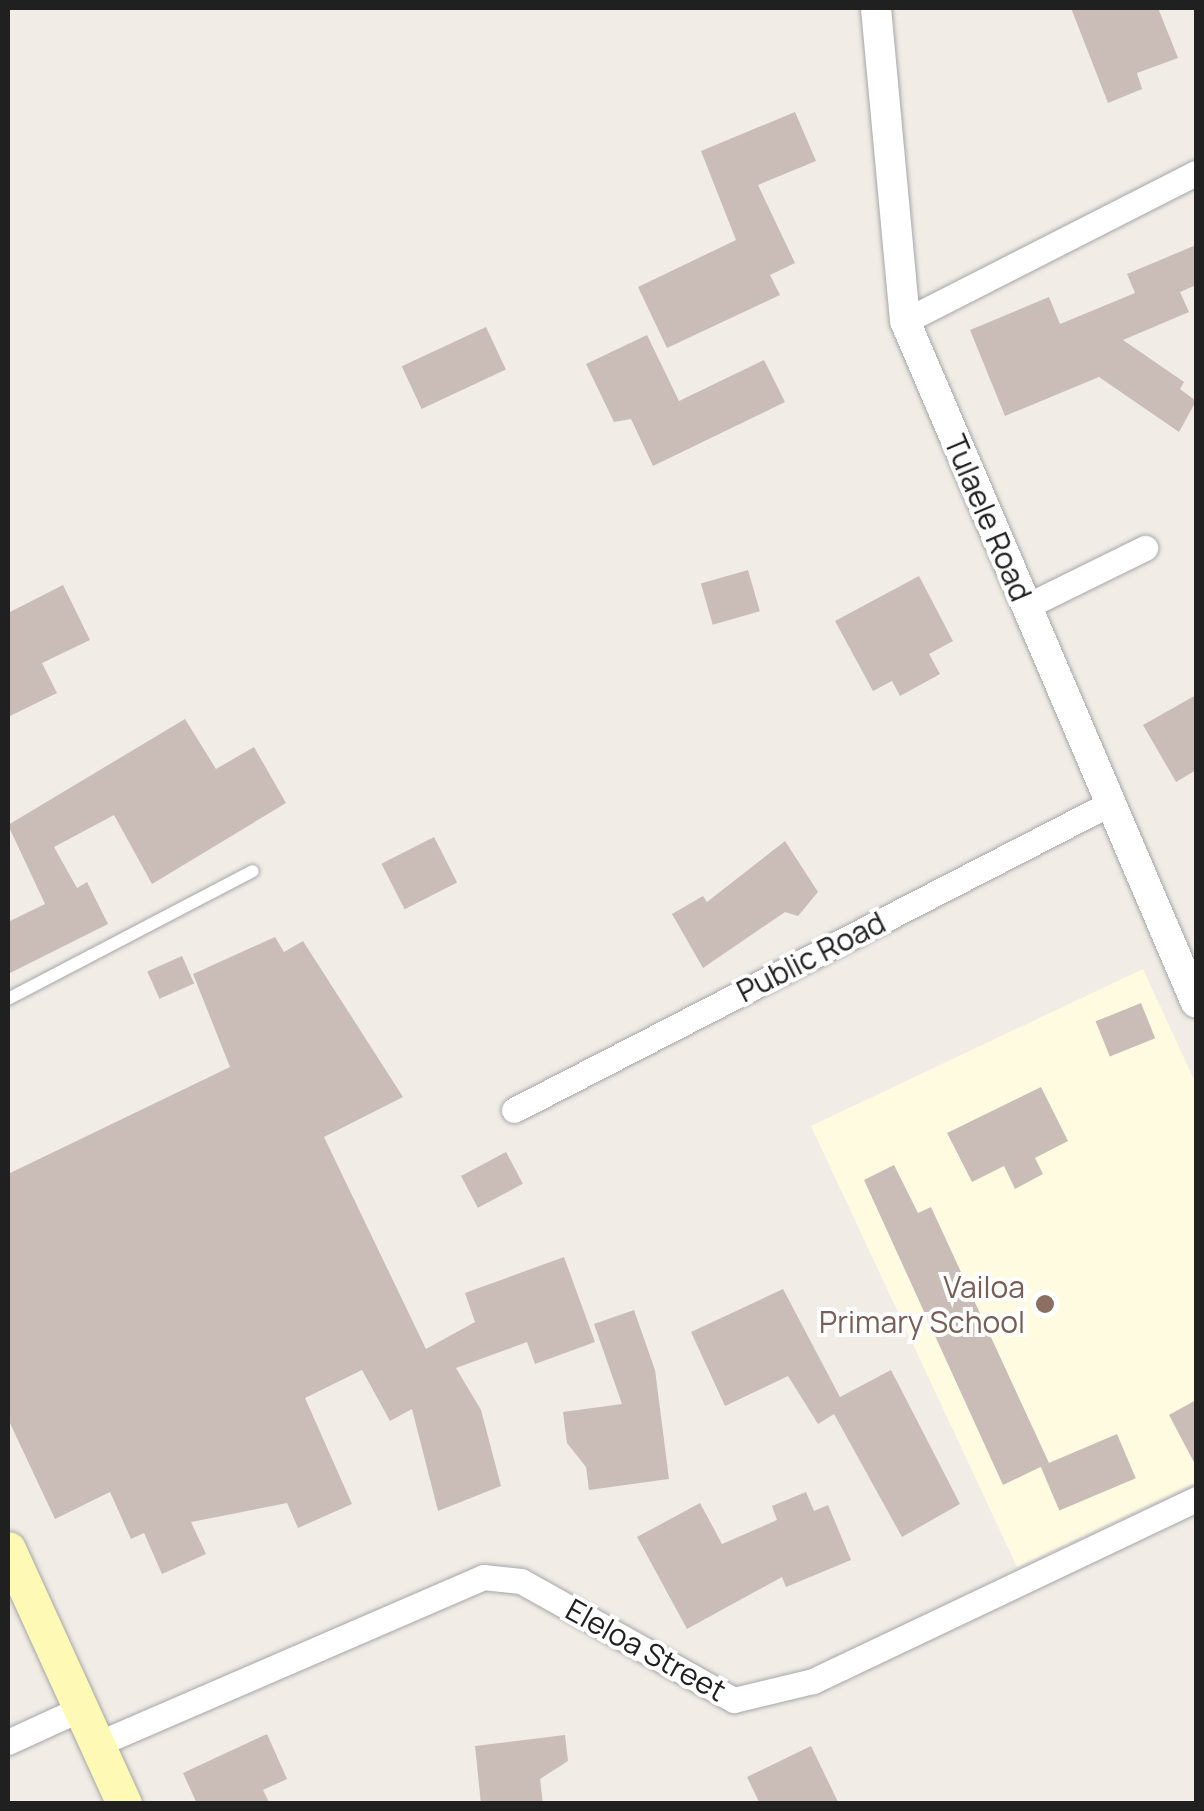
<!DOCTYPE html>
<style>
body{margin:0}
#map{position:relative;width:1204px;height:1811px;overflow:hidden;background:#f1ece6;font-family:Manrope,sans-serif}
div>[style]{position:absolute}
.education>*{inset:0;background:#fffbe1}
.building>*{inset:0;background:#cabdb8;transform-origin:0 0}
.roads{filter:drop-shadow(0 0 2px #a7a7a7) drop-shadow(0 0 2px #a7a7a7)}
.service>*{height:12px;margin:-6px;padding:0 6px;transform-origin:6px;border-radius:6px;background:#fff}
.minor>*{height:25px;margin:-12.5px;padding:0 12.5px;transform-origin:12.5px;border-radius:12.5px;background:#fff}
.tertiary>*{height:30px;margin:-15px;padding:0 15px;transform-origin:15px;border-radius:15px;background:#fff}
.secondary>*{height:35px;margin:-17.5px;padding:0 17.5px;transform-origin:17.5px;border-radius:17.5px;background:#fff9b6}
.dots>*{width:28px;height:28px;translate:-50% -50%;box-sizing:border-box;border:5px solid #fff;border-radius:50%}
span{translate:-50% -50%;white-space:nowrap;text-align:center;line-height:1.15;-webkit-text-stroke:8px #fff;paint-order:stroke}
.street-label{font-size:30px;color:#202020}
.education-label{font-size:30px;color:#785e54}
.right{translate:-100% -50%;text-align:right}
.frame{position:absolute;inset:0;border:10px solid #202020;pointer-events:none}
</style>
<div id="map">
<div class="education">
<i style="clip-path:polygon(1143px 969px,1196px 1084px,1196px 1482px,1017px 1567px,811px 1126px)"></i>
</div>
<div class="building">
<i style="clip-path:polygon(1071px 8px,1158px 8px,1178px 58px,1137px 73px,1142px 89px,1108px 103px)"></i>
<i style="clip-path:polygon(795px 112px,816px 161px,758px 185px,795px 263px,770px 275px,780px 295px,667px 348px,638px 287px,736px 240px,701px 151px)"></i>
<i style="clip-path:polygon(1196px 245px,1196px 285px,1180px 292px,1189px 312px,1123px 340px,1184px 382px,1180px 389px,1196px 401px,1179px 432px,1099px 377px,1005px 416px,970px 330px,1049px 297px,1060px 324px,1135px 293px,1127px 274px)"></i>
<i style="left:486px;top:327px;width:47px;height:93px;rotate:65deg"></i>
<i style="clip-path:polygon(647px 335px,679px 401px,764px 360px,785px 402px,653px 466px,631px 419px,614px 422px,586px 364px)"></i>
<i style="left:748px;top:570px;width:43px;height:49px;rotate:74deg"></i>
<i style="clip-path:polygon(919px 576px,953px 641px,929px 654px,940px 674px,900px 696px,892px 681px,873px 691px,835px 621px)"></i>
<i style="clip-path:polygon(63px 585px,90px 640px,42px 663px,57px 693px,8px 717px,8px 613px)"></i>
<i style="clip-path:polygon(1196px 695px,1196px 770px,1176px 782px,1143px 725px)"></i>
<i style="clip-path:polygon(185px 719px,216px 769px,254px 747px,286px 803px,152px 884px,114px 815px,54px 847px,77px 888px,87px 882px,108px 924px,8px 974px,8px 922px,45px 904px,8px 825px)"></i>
<i style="left:434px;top:837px;width:51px;height:59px;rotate:63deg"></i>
<i style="clip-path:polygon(785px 841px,818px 892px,798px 916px,785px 912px,703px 968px,672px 914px,703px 896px,707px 902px)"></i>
<i style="clip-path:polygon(275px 937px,284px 952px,303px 941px,403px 1097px,324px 1137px,426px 1349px,475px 1322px,465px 1293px,564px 1257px,595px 1342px,535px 1364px,527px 1342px,456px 1368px,481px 1410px,501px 1486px,438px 1511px,412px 1409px,390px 1421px,362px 1370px,305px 1398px,352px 1504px,298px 1528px,287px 1503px,191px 1522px,206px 1554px,162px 1574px,144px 1533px,131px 1539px,110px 1492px,55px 1519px,8px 1419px,8px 1174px,230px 1067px,193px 974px)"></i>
<i style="left:182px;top:956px;width:30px;height:38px;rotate:66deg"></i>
<i style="left:1141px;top:1003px;width:38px;height:49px;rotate:68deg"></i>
<i style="clip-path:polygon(1041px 1087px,1068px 1141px,1035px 1158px,1043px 1174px,1015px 1189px,1004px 1166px,972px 1182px,947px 1133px)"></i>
<i style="left:506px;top:1152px;width:36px;height:51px;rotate:62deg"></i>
<i style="clip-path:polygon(894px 1165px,918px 1213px,931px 1207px,1049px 1463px,1003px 1485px,864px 1180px)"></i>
<i style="clip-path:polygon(783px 1289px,840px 1397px,891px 1370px,960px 1504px,902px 1537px,834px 1414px,818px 1424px,788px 1376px,725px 1406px,691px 1332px)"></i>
<i style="clip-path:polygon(634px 1310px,655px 1370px,669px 1479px,589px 1490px,586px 1467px,567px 1443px,563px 1412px,622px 1404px,594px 1324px)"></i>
<i style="clip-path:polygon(1196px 1400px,1196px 1466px,1169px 1415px)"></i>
<i style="left:1117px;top:1434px;width:48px;height:83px;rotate:67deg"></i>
<i style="clip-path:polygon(806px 1492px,814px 1511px,828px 1505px,851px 1560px,786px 1587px,782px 1577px,687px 1629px,637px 1537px,700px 1503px,722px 1544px,777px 1520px,772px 1506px)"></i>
<i style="clip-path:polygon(267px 1734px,287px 1779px,263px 1790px,270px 1804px,197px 1804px,183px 1773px)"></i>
<i style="clip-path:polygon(565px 1735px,568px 1761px,540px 1779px,543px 1804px,481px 1804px,475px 1746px)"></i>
<i style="clip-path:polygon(811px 1746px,839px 1804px,760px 1804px,747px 1777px)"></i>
</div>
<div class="roads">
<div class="service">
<i style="left:8px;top:999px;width:276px;rotate:-27.6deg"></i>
</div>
<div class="minor">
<i style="left:905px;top:321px;width:326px;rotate:-27deg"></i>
<i style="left:1025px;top:607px;width:134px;rotate:-26.2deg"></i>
<i style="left:514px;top:1110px;width:669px;rotate:-27.22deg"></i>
<i style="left:8px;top:1742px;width:79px;rotate:-24.6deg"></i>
<i style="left:93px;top:1746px;width:425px;rotate:-23.4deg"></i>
<i style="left:483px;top:1577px;width:38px;rotate:6deg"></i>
<i style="left:521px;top:1581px;width:244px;rotate:29.2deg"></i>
<i style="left:734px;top:1700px;width:81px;rotate:-13.5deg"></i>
<i style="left:813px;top:1681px;width:424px;rotate:-25.4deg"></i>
</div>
<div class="tertiary">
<i style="left:876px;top:8px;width:314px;rotate:84.7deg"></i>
<i style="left:905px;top:321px;width:741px;rotate:66.89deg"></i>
</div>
<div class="secondary">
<i style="left:8px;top:1549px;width:280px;rotate:65.5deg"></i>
</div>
</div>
<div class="dots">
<i style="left:1045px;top:1304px;background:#8d6e63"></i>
</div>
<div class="street-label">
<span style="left:988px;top:518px;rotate:67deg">Tulaele Road</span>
<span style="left:811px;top:957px;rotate:-27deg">Public Road</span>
<span style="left:646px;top:1650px;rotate:29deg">Eleloa Street</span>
</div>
<div class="education-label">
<span class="right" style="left:1025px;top:1304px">Vailoa<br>Primary School</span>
</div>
<div class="frame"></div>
</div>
